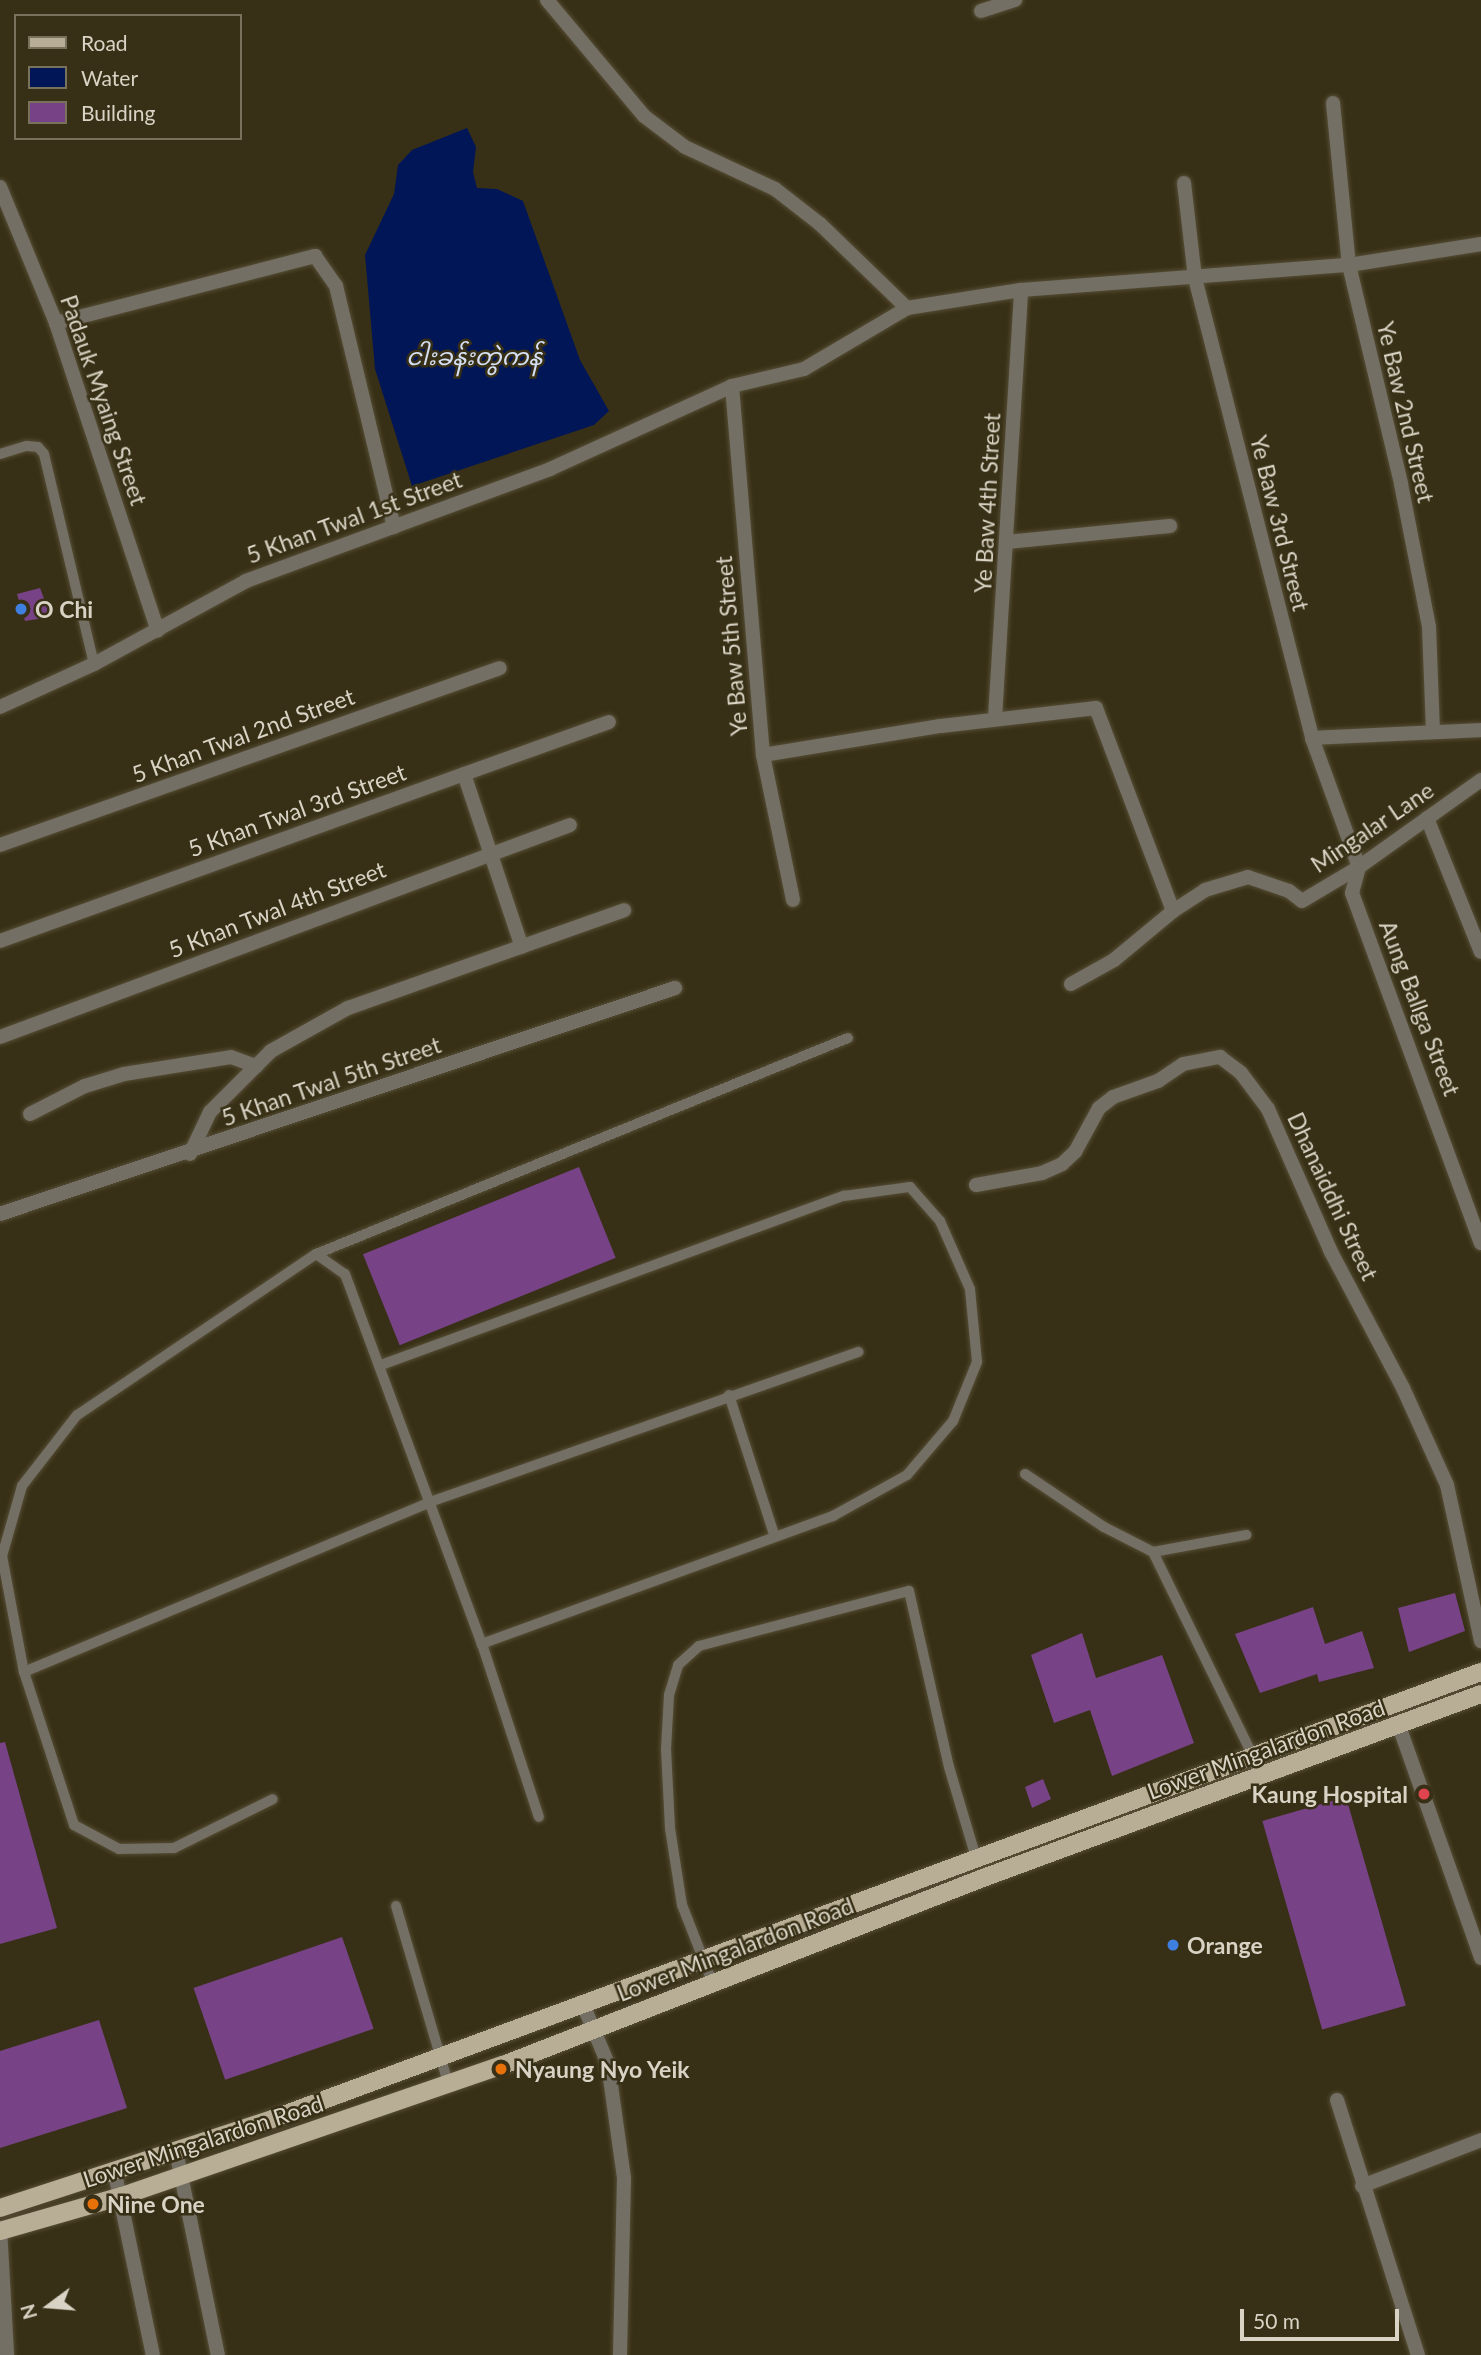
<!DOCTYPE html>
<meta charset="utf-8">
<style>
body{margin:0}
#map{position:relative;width:1481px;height:2355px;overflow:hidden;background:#383016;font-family:Lato,"Noto Sans Myanmar",sans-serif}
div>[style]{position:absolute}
.water>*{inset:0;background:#011656}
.building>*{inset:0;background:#774386;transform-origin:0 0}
.roads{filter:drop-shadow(0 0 2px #554d35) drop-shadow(0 0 2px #554d35)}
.service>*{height:10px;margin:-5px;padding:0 5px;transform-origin:5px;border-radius:5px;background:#746f64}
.minor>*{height:14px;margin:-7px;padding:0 7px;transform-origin:7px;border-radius:7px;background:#746f64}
.primary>*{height:18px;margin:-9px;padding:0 9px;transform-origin:9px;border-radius:9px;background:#b8ad95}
.dots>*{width:19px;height:19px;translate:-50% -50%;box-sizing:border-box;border:4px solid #383016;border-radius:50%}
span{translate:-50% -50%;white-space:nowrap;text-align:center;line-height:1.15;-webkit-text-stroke:5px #383016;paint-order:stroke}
.street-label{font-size:23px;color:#d8d3c4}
.poi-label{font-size:23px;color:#d8d3c4;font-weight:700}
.left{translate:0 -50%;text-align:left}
.right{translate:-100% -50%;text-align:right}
.water-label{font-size:24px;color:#d4dff3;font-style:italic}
.legend{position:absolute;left:14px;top:14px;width:228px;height:126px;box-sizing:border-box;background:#383016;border:2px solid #78715c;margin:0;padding:9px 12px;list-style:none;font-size:21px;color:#d8d3c4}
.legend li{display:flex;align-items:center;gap:14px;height:35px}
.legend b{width:35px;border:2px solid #78715c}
.north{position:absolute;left:14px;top:2271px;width:70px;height:70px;-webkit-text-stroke:5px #383016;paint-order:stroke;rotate:254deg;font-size:19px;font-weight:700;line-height:28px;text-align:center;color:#d8d3c4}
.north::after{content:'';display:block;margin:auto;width:24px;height:32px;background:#d8d3c4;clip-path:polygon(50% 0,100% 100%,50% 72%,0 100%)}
.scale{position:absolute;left:1240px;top:2309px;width:159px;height:32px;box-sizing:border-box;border:4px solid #d8d3c4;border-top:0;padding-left:9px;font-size:21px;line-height:24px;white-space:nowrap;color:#d8d3c4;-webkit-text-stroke:5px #383016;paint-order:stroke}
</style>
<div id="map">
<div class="water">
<i style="clip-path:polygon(467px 128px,476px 147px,473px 172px,477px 188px,497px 189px,523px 201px,580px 360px,609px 411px,594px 425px,412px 486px,375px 369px,365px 255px,394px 194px,398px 165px,412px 150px)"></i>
</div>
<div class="building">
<i style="clip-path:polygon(40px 588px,51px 617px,25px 621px,17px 594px)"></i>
<i style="left:579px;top:1167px;width:98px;height:233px;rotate:68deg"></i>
<i style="clip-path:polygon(1455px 1593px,1465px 1631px,1409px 1652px,1398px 1608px)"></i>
<i style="clip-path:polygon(1313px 1607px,1325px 1644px,1362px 1631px,1374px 1668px,1319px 1682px,1317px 1674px,1260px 1693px,1235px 1634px)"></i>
<i style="clip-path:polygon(1082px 1633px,1096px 1678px,1162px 1655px,1194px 1743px,1112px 1776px,1090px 1710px,1054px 1723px,1031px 1655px)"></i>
<i style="clip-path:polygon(5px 1742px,57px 1928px,0 1944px,0 1743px)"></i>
<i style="clip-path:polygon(1043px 1779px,1051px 1799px,1032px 1808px,1025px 1787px)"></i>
<i style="left:1346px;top:1797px;width:217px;height:87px;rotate:74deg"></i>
<i style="left:342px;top:1937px;width:97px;height:157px;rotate:71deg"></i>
<i style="clip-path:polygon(99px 2020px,127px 2108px,0 2148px,0 2051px)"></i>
</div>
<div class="roads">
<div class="service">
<i style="left:0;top:454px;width:28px;rotate:-17deg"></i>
<i style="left:27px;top:446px;width:11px;rotate:5deg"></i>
<i style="left:38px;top:447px;width:9px;rotate:49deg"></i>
<i style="left:44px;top:454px;width:216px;rotate:76.6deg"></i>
<i style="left:848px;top:1038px;width:574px;rotate:157.9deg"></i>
<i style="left:316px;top:1254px;width:288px;rotate:146deg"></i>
<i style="left:77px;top:1415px;width:90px;rotate:127.8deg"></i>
<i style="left:22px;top:1486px;width:73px;rotate:105.9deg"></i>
<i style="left:2px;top:1556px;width:118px;rotate:79.3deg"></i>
<i style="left:24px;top:1672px;width:440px;rotate:-22.7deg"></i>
<i style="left:430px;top:1502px;width:454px;rotate:-19.3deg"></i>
<i style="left:316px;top:1254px;width:35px;rotate:35deg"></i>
<i style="left:345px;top:1274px;width:395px;rotate:69.7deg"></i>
<i style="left:482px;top:1644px;width:182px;rotate:71.8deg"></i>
<i style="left:381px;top:1365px;width:493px;rotate:-20.1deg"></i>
<i style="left:844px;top:1196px;width:67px;rotate:-7.8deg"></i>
<i style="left:910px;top:1187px;width:45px;rotate:48.6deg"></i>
<i style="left:940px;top:1221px;width:74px;rotate:66.2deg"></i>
<i style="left:970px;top:1289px;width:73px;rotate:84.5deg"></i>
<i style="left:977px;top:1362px;width:64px;rotate:112.1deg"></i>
<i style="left:953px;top:1421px;width:71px;rotate:130.4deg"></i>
<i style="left:907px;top:1475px;width:85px;rotate:151deg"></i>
<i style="left:833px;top:1516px;width:374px;rotate:160deg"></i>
<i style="left:729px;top:1395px;width:149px;rotate:72.1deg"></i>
<i style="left:1025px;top:1474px;width:95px;rotate:33.9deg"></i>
<i style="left:1104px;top:1527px;width:55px;rotate:27deg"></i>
<i style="left:1153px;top:1552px;width:95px;rotate:-10.4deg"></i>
<i style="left:1153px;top:1552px;width:227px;rotate:63.9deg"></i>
<i style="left:1253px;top:1756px;width:24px;rotate:75deg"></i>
<i style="left:24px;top:1672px;width:161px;rotate:71.9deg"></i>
<i style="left:74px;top:1825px;width:51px;rotate:28.1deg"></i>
<i style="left:119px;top:1849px;width:55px;rotate:-1deg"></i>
<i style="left:174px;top:1848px;width:110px;rotate:-26.3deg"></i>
<i style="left:396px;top:1906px;width:184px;rotate:73.6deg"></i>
<i style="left:713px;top:1984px;width:85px;rotate:-111.4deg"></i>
<i style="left:682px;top:1905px;width:78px;rotate:-98.9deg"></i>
<i style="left:670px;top:1828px;width:79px;rotate:-92.9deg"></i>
<i style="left:666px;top:1749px;width:54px;rotate:-86.8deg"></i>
<i style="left:669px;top:1695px;width:31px;rotate:-73deg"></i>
<i style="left:678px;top:1665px;width:28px;rotate:-42deg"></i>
<i style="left:699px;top:1646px;width:217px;rotate:-14.7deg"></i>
<i style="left:909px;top:1591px;width:180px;rotate:77.2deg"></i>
<i style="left:949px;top:1767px;width:98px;rotate:73.4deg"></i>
</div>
<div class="minor">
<i style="left:547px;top:0;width:151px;rotate:50.1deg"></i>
<i style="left:644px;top:116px;width:51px;rotate:37.1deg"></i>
<i style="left:685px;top:147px;width:99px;rotate:25deg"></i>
<i style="left:775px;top:189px;width:57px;rotate:37.9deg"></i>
<i style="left:820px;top:224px;width:121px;rotate:44deg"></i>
<i style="left:981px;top:11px;width:36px;rotate:-18deg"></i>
<i style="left:1333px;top:103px;width:163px;rotate:84.4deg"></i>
<i style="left:1349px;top:265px;width:225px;rotate:76.6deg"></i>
<i style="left:1401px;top:484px;width:146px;rotate:78.9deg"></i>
<i style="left:1429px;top:627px;width:103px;rotate:87.8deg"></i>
<i style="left:1184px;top:183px;width:96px;rotate:83.4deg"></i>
<i style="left:1195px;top:278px;width:475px;rotate:75.7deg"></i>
<i style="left:1312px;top:738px;width:137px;rotate:70deg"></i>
<i style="left:1359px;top:867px;width:27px;rotate:105deg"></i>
<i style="left:1352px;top:893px;width:373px;rotate:69.8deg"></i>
<i style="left:0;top:187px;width:147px;rotate:67.6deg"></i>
<i style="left:56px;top:323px;width:324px;rotate:71.7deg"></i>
<i style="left:56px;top:323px;width:268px;rotate:-14.5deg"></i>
<i style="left:315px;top:256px;width:37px;rotate:55deg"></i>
<i style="left:336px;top:286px;width:248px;rotate:76.5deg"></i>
<i style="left:732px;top:386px;width:370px;rotate:85.2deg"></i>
<i style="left:763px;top:755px;width:148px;rotate:78.3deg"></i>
<i style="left:1006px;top:542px;width:165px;rotate:-5.6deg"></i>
<i style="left:0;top:707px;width:103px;rotate:-24.6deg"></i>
<i style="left:94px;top:664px;width:173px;rotate:-28.6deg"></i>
<i style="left:246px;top:581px;width:324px;rotate:-20.2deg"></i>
<i style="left:550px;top:469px;width:200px;rotate:-24.5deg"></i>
<i style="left:732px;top:386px;width:74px;rotate:-13.3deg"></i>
<i style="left:804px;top:369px;width:120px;rotate:-30.6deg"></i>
<i style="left:907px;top:308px;width:115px;rotate:-9deg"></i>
<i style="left:1021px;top:290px;width:329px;rotate:-4.4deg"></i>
<i style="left:1349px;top:265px;width:134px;rotate:-9deg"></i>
<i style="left:995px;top:718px;width:429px;rotate:-86.5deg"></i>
<i style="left:1312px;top:738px;width:169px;rotate:-2.7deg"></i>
<i style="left:763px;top:755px;width:180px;rotate:-9.3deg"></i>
<i style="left:941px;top:726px;width:156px;rotate:-6.6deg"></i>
<i style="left:1096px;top:708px;width:217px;rotate:69.2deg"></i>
<i style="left:464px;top:774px;width:182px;rotate:71.5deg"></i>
<i style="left:1427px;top:818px;width:144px;rotate:68.1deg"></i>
<i style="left:0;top:845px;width:530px;rotate:-19.49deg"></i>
<i style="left:0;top:941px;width:647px;rotate:-19.78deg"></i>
<i style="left:1071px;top:984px;width:49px;rotate:-29.2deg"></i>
<i style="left:1114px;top:960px;width:77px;rotate:-39.7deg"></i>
<i style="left:1173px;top:911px;width:38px;rotate:-33deg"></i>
<i style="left:1205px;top:890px;width:45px;rotate:-16.8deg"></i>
<i style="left:1248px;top:877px;width:43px;rotate:18.9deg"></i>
<i style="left:1289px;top:891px;width:16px;rotate:38deg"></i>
<i style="left:1302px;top:901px;width:66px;rotate:-30.8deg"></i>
<i style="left:1359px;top:867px;width:150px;rotate:-35.5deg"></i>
<i style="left:0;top:1037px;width:608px;rotate:-20.4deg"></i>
<i style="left:30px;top:1114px;width:62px;rotate:-27deg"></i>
<i style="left:85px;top:1086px;width:41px;rotate:-17.1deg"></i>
<i style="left:124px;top:1074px;width:108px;rotate:-9deg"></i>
<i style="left:231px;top:1057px;width:27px;rotate:20deg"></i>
<i style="left:190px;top:1154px;width:47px;rotate:-64.5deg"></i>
<i style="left:210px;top:1112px;width:86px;rotate:-45deg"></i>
<i style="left:271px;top:1051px;width:88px;rotate:-29.2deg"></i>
<i style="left:348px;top:1008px;width:293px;rotate:-19.5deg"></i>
<i style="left:976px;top:1185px;width:67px;rotate:-10.3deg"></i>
<i style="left:1042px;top:1173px;width:22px;rotate:-24deg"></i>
<i style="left:1062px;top:1164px;width:18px;rotate:-43deg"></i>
<i style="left:1075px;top:1152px;width:50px;rotate:-61.4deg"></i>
<i style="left:1099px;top:1108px;width:18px;rotate:-38deg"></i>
<i style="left:1113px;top:1097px;width:48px;rotate:-19.6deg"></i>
<i style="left:1158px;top:1081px;width:30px;rotate:-34deg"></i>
<i style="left:1183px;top:1064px;width:38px;rotate:-11deg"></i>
<i style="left:1220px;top:1057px;width:26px;rotate:37deg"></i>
<i style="left:1241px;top:1073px;width:45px;rotate:53.1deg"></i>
<i style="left:1268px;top:1109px;width:156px;rotate:66.2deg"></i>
<i style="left:1331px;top:1252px;width:154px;rotate:62.1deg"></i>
<i style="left:1403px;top:1388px;width:107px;rotate:65.6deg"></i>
<i style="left:1447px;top:1485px;width:160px;rotate:77.7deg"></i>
<i style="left:0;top:1214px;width:712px;rotate:-18.51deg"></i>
<i style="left:1399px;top:1726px;width:246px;rotate:70.5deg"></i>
<i style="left:582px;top:2002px;width:67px;rotate:67.2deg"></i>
<i style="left:608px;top:2064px;width:115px;rotate:82deg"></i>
<i style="left:624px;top:2178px;width:177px;rotate:91.3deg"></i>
<i style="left:1337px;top:2100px;width:268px;rotate:72.4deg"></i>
<i style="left:176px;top:2151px;width:208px;rotate:78.4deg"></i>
<i style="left:114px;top:2169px;width:190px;rotate:78.2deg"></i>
<i style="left:1362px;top:2186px;width:128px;rotate:-21.1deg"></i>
<i style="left:0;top:2228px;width:127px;rotate:86.8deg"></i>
</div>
<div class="primary">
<i style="left:0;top:2208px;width:289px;rotate:-18.1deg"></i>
<i style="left:275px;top:2118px;width:1286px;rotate:-20.3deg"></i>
<i style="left:0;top:2231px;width:127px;rotate:-16deg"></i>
<i style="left:122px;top:2196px;width:403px;rotate:-19deg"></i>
<i style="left:503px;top:2065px;width:515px;rotate:-21.29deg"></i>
<i style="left:983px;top:1878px;width:531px;rotate:-20.28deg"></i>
</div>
</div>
<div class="dots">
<i style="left:21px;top:609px;background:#3f7fe0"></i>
<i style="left:1424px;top:1794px;background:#e0444e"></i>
<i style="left:1173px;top:1945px;background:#3f7fe0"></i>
<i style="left:501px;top:2069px;background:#e8710a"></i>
<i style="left:93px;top:2204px;background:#e8710a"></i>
</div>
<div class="street-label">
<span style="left:104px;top:400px;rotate:71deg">Padauk Myaing Street</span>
<span style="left:1406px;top:412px;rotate:77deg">Ye Baw 2nd Street</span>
<span style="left:987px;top:503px;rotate:-87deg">Ye Baw 4th Street</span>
<span style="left:354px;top:517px;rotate:-20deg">5 Khan Twal 1st Street</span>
<span style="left:1280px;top:523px;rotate:76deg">Ye Baw 3rd Street</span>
<span style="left:731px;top:646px;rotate:-95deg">Ye Baw 5th Street</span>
<span style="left:243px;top:735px;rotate:-20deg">5 Khan Twal 2nd Street</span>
<span style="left:297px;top:810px;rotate:-20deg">5 Khan Twal 3rd Street</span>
<span style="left:1372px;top:827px;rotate:-34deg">Mingalar Lane</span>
<span style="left:277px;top:909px;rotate:-21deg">5 Khan Twal 4th Street</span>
<span style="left:1420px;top:1008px;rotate:69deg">Aung Ballga Street</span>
<span style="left:331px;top:1081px;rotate:-19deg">5 Khan Twal 5th Street</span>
<span style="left:1333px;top:1196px;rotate:65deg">Dhanaiddhi Street</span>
<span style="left:1266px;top:1749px;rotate:-20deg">Lower Mingalardon Road</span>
<span style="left:735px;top:1949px;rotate:-21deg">Lower Mingalardon Road</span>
<span style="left:203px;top:2141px;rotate:-18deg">Lower Mingalardon Road</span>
</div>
<div class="poi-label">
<span class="left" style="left:35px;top:609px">O Chi</span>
<span class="right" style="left:1408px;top:1794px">Kaung Hospital</span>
<span class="left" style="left:1187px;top:1945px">Orange</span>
<span class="left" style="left:515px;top:2069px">Nyaung Nyo Yeik</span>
<span class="left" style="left:107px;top:2204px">Nine One</span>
</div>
<div class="water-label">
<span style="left:474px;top:356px">ငါးခန်းတွဲကန်</span>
</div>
<ul class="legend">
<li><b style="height:9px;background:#b8ad95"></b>Road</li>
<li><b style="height:19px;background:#011656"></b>Water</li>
<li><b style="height:19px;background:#774386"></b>Building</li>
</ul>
<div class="north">N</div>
<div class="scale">50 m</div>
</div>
